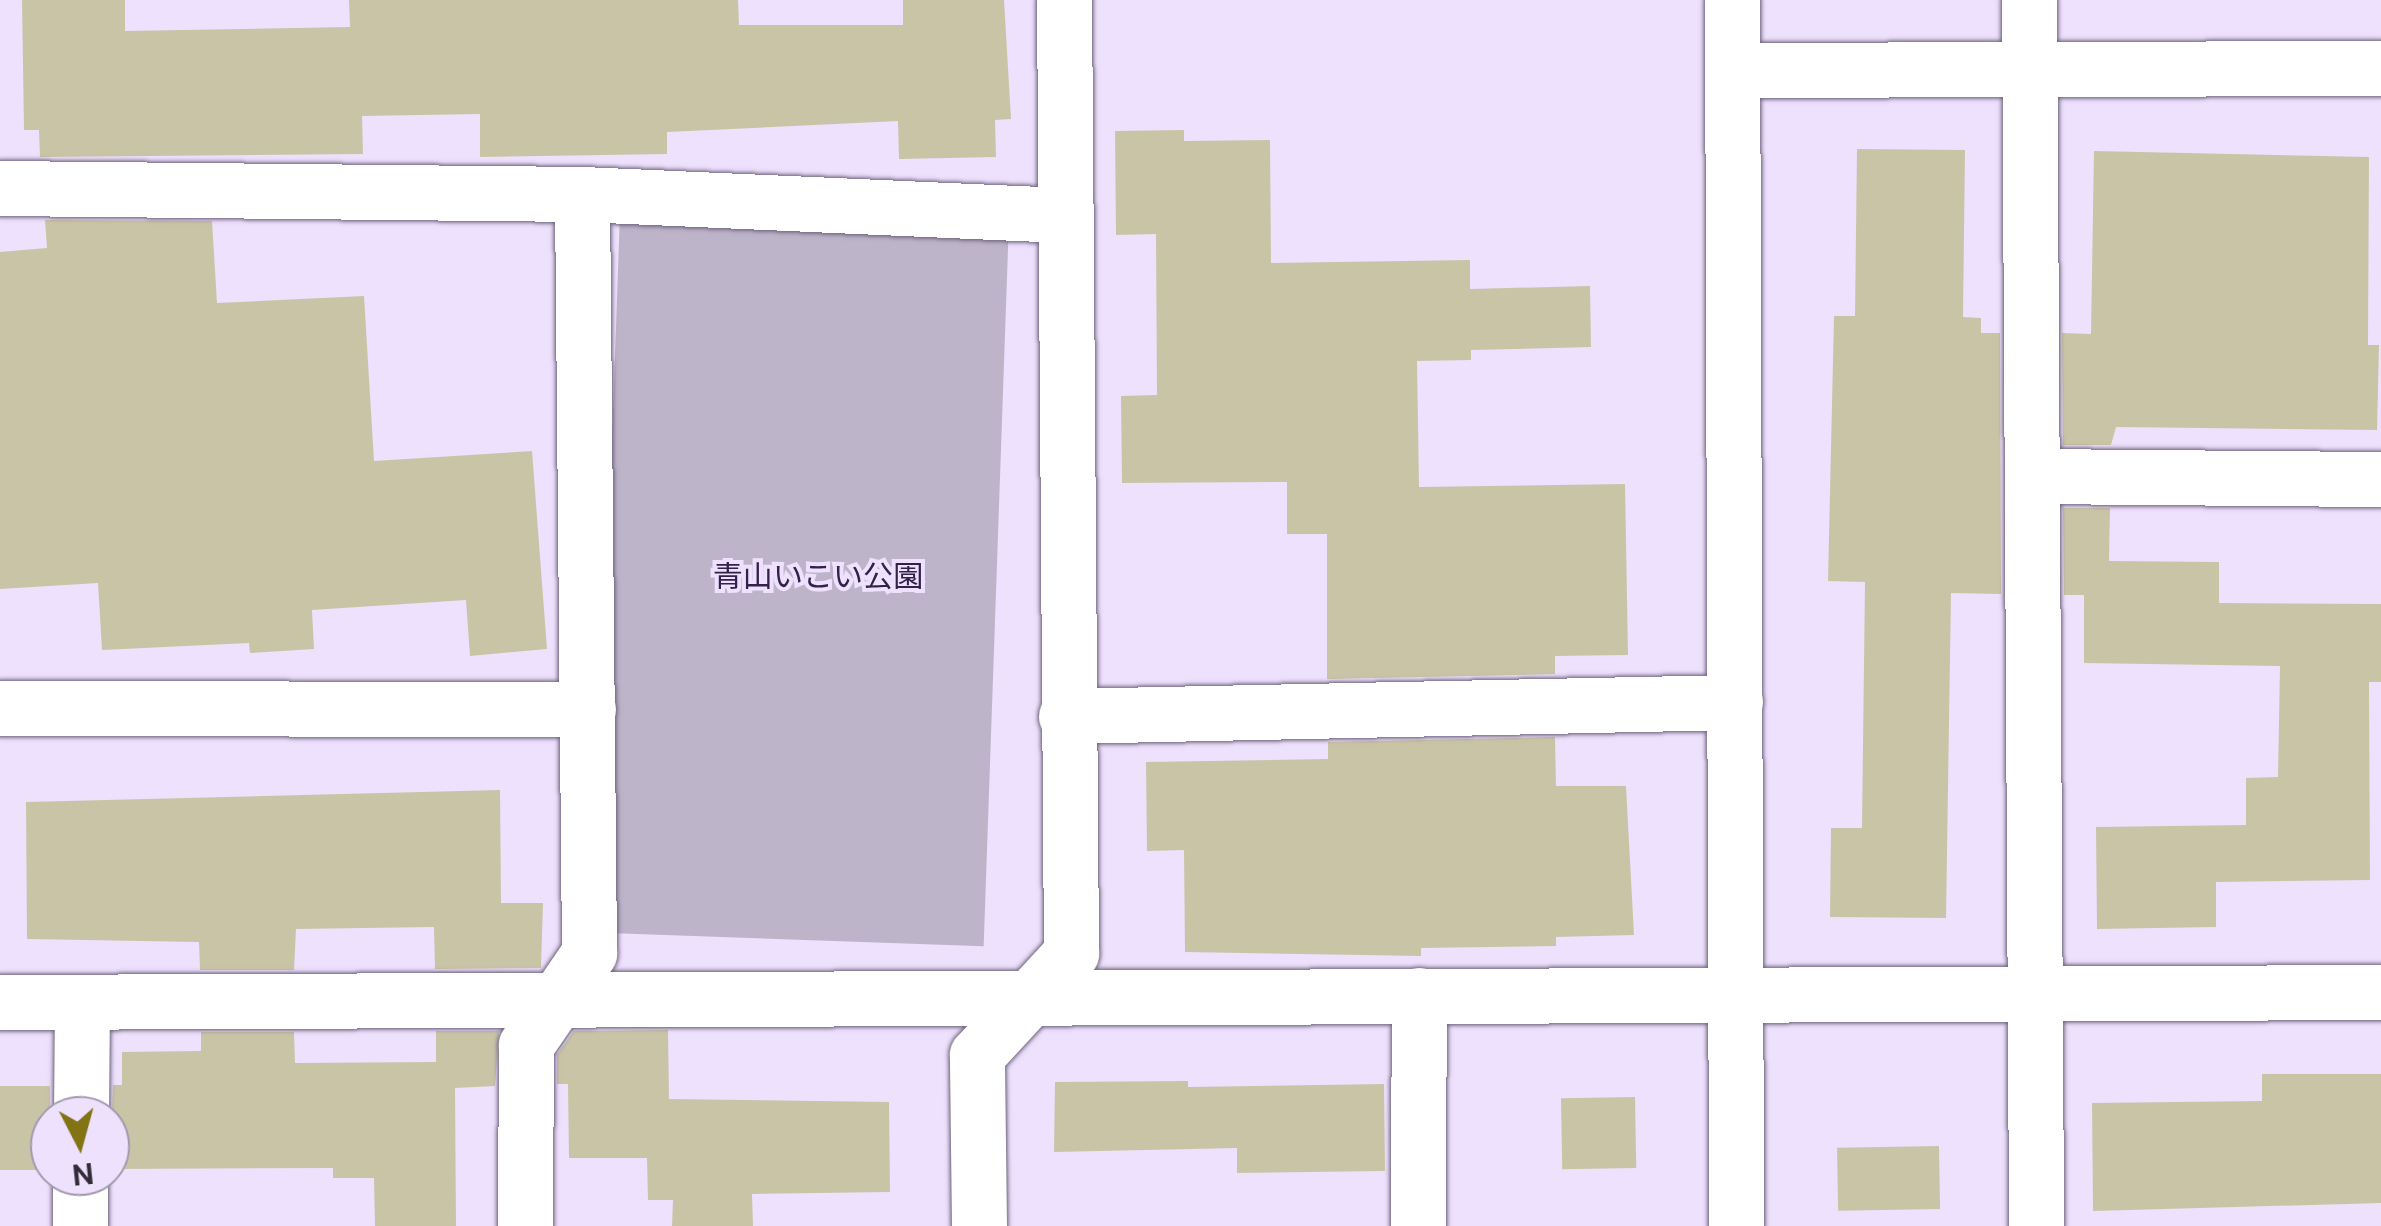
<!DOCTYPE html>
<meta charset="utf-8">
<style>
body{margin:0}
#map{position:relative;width:2381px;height:1226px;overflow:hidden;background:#ede1fd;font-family:"Public Sans","Noto Sans JP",sans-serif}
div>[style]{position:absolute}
.green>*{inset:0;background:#bdb4c9;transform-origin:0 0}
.building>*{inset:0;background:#cac4a7;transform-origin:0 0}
.roads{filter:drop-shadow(0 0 2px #6e637c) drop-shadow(0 0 2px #6e637c)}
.minor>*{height:55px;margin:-27.5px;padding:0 27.5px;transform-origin:27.5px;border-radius:27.5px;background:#fff}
span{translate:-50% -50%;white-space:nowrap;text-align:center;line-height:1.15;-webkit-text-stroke:8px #ede1fd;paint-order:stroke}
.park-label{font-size:30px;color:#342049}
.north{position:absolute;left:30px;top:1096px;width:100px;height:100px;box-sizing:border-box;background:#ede1fd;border:2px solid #a299ae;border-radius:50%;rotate:174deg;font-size:28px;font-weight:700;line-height:40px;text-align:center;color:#312c37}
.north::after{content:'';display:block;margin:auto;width:35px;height:45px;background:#827314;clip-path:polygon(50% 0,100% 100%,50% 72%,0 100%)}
</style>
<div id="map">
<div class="green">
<i style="left:620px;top:213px;width:389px;height:720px;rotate:2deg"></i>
</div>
<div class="building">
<i style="clip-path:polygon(22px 0,125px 0,125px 31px,350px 27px,349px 0,738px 0,739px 25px,903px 25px,903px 0,1004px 0,1011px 119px,995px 120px,996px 157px,899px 159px,898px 121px,667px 132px,667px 154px,480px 157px,480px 114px,362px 116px,363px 154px,40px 157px,39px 130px,24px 130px)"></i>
<i style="clip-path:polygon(1184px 130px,1184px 141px,1270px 140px,1271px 263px,1470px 260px,1470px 289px,1590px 286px,1591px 347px,1471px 350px,1471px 360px,1417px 361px,1419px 487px,1625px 484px,1628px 655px,1555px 656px,1555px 674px,1327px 679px,1327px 534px,1287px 534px,1287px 482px,1122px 483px,1121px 396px,1157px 395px,1156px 234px,1116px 235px,1115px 131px)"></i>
<i style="clip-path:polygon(1857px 149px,1965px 150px,1963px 317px,1981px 318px,1981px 333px,2000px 333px,2001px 594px,1951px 593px,1946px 918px,1830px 917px,1831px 828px,1862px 828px,1865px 582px,1828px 581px,1834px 316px,1855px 316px)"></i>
<i style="clip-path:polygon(2094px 151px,2369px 157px,2368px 345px,2379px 345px,2377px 430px,2116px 427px,2111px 445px,2063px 445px,2062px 333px,2091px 334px)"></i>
<i style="clip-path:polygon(45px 220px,212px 221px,217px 303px,364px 296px,374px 461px,532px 451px,547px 649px,470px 656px,466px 600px,312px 610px,314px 649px,250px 653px,249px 643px,102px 650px,98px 583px,0 589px,0 252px,47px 248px)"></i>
<i style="clip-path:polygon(2063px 508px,2110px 508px,2109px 561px,2219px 562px,2219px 603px,2381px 604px,2381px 682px,2369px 682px,2370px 880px,2216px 882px,2216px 927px,2097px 929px,2096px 827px,2246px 825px,2246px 778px,2278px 777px,2280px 666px,2084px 663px,2084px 595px,2064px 595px)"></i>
<i style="clip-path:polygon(1555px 737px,1556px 786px,1626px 786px,1634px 935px,1556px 937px,1556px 946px,1421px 948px,1421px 956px,1185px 952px,1184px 850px,1147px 851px,1146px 762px,1328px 759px,1328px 742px)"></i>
<i style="clip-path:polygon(500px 790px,501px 903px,543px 903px,541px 968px,435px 969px,434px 927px,296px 929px,294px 970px,200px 970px,199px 942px,27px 939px,26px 802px)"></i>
<i style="clip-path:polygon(668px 1030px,669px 1099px,889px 1102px,890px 1192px,752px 1194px,753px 1226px,672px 1226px,673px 1200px,648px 1200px,647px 1158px,569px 1158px,568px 1084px,557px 1084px,557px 1055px,574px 1031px)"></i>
<i style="clip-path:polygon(436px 1031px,499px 1031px,495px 1086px,455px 1088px,456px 1226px,375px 1226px,374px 1178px,333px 1178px,333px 1168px,110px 1169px,113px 1085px,122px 1085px,122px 1052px,201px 1051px,201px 1032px,294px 1032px,295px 1063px,436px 1062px)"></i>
<i style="clip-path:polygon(2262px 1074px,2381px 1074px,2381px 1203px,2093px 1211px,2092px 1103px,2262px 1101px)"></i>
<i style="clip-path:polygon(1188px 1081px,1188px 1087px,1384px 1084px,1385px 1171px,1237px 1173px,1237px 1148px,1054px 1152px,1055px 1082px)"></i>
<i style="left:50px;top:1086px;width:84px;height:50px;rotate:90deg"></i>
<i style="left:1635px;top:1097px;width:71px;height:74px;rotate:89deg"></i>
<i style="left:1939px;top:1146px;width:63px;height:102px;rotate:89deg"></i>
</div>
<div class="roads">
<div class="minor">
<i style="left:1732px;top:0;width:1226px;rotate:89.81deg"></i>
<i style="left:2029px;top:0;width:1226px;rotate:89.67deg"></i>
<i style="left:1732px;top:70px;width:649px;rotate:-0.18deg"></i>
<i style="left:0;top:188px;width:582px;rotate:0.59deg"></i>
<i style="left:582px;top:194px;width:479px;rotate:2.5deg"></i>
<i style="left:2032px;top:476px;width:349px;rotate:0.5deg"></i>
<i style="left:0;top:708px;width:588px;rotate:0.1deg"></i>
<i style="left:1066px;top:716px;width:669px;rotate:-1.2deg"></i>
<i style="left:0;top:1002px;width:2381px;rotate:-0.24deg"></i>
<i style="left:81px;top:1116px;width:114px;rotate:-89.5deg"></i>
<i style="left:80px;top:1226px;width:50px;rotate:-90deg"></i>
<i style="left:525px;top:1226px;width:181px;rotate:-89.7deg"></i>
<i style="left:526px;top:1045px;width:112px;rotate:-55.6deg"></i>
<i style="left:589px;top:953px;width:759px;rotate:-90.53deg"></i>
<i style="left:979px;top:1226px;width:171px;rotate:-90.7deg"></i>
<i style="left:977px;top:1055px;width:139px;rotate:-47.3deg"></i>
<i style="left:1071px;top:953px;width:953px;rotate:-90.42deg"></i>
<i style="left:1418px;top:1226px;width:231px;rotate:-89.8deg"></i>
</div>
</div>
<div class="park-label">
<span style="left:818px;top:576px">青山いこい公園</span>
</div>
<div class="north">N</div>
</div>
